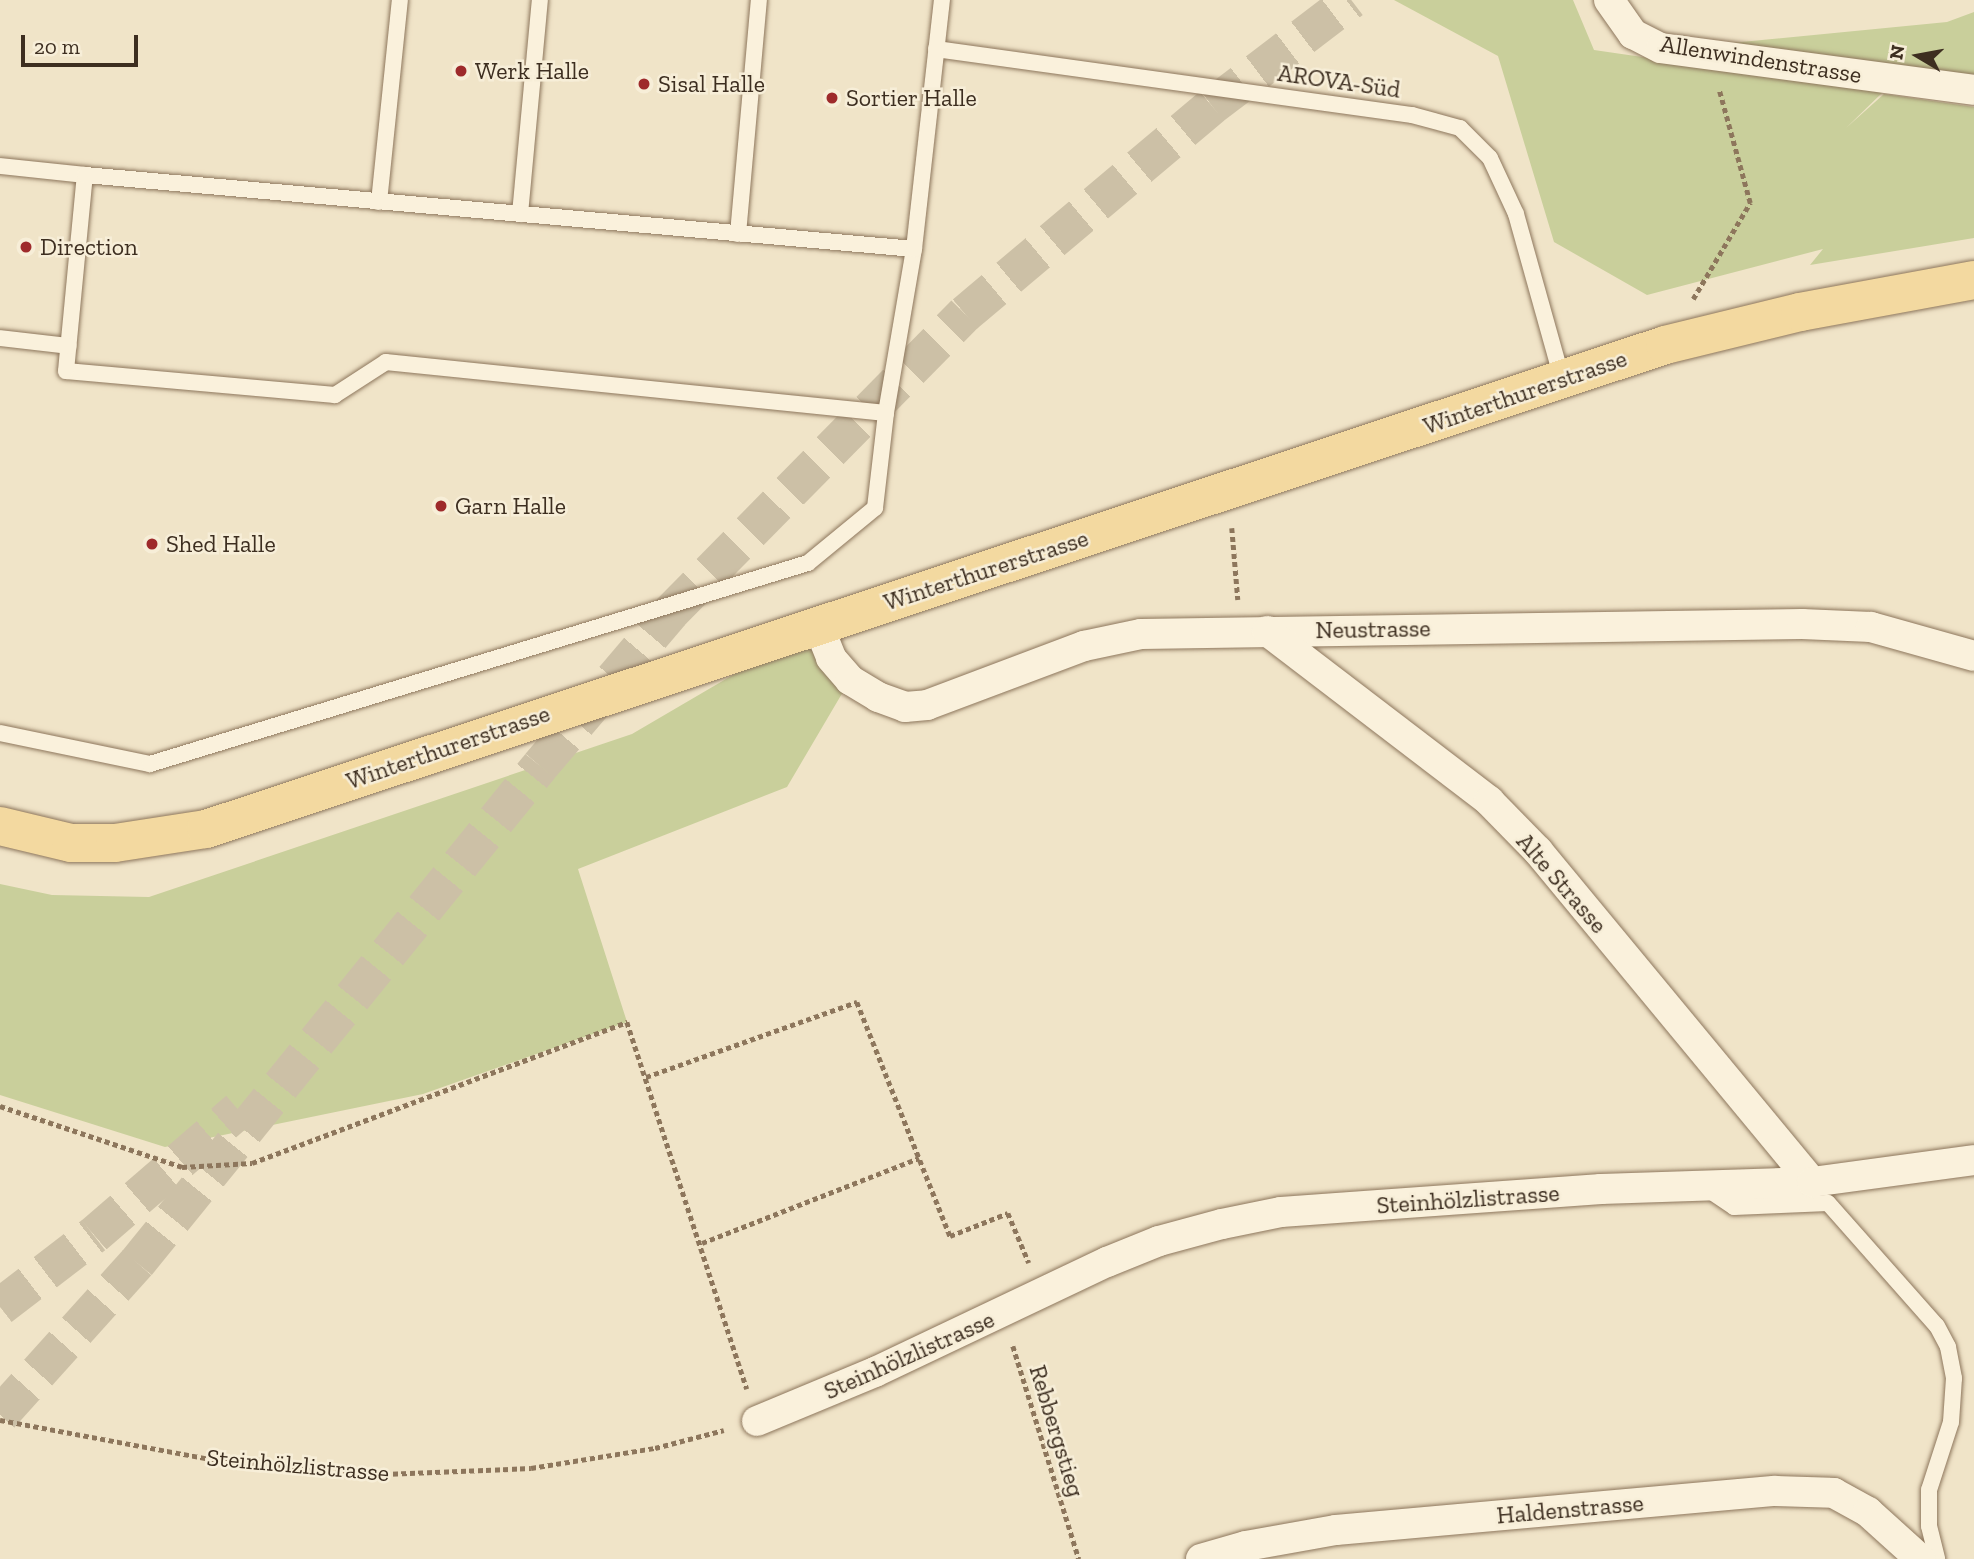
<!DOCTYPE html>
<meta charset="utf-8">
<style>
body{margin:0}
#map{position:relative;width:1974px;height:1559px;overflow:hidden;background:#f0e4c8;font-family:"Zilla Slab",serif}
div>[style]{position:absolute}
.green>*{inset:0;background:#c9cf9b}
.trunk-tunnel>*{height:38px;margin-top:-19px;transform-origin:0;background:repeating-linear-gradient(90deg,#ccc0a6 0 38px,transparent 0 57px)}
.path>*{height:4.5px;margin-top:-2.25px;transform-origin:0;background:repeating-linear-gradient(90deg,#8d765c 0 5px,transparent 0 8.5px)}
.roads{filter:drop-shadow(0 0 2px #8d765c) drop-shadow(0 0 2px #8d765c)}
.service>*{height:16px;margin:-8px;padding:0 8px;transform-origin:8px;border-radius:8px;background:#faf1dc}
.minor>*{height:30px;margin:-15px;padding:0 15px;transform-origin:15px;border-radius:15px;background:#faf1dc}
.primary>*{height:38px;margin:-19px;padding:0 19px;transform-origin:19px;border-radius:19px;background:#f3d9a0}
.dots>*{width:19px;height:19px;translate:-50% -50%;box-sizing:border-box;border:4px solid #f7eed8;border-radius:50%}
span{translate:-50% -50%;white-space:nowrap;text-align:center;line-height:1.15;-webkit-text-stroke:5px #f7eed8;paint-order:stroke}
.street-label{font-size:24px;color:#3d2e20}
.poi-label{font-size:24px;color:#3d2e20}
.left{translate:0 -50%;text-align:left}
.north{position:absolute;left:1883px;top:21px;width:70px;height:70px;-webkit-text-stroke:5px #f7eed8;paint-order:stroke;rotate:280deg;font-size:19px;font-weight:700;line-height:28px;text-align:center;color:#3d2e20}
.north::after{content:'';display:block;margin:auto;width:24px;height:32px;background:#3d2e20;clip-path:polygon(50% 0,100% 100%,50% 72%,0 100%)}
.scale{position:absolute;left:21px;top:35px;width:117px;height:32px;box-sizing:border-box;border:4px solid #3d2e20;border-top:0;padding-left:9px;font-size:21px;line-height:24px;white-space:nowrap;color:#3d2e20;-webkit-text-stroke:5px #f7eed8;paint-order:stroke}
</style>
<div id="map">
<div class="green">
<i style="clip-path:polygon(1394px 0,1573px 0,1594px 50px,1883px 92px,1846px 128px,1884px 94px,1974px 107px,1974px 238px,1810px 265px,1823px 249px,1647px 295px,1554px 242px,1498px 56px)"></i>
<i style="clip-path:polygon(1974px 12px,1974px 77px,1731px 43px,1947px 22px)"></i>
<i style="clip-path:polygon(818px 625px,850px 680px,787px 787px,578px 869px,627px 1022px,423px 1094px,165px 1147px,0 1095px,0 884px,52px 895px,149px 897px,632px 734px)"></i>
</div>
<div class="trunk-tunnel">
<i style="left:0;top:1307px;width:118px;rotate:-37.5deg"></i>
<i style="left:94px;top:1235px;width:191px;rotate:-40.8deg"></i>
<i style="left:0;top:1415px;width:205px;rotate:-48deg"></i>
<i style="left:137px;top:1263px;width:640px;rotate:-50.96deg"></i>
<i style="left:540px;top:766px;width:201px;rotate:-49.6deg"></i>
<i style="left:670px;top:613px;width:420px;rotate:-45.4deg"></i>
<i style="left:965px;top:314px;width:323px;rotate:-40.1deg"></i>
<i style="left:1212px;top:106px;width:175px;rotate:-37.3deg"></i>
</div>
<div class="path">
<i style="left:1693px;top:299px;width:112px;rotate:-59.3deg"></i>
<i style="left:1750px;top:203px;width:117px;rotate:-105.3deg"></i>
<i style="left:1232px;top:528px;width:72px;rotate:85.2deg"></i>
<i style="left:646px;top:1077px;width:224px;rotate:-19.6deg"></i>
<i style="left:857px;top:1002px;width:252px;rotate:68.3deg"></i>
<i style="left:950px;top:1236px;width:62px;rotate:-21.6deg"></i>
<i style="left:1008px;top:1213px;width:54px;rotate:67.2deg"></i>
<i style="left:0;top:1106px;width:192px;rotate:18.5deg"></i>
<i style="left:182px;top:1167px;width:70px;rotate:-3.3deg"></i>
<i style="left:252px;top:1163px;width:401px;rotate:-20.6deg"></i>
<i style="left:627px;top:1022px;width:386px;rotate:71.9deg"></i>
<i style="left:702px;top:1243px;width:233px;rotate:-21.4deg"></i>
<i style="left:1013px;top:1346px;width:223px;rotate:72.8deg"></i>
<i style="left:0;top:1420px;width:220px;rotate:10.5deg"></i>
<i style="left:216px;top:1460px;width:144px;rotate:6deg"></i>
<i style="left:359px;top:1475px;width:172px;rotate:-2.3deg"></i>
<i style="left:531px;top:1468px;width:126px;rotate:-9.2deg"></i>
<i style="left:655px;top:1448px;width:71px;rotate:-14.6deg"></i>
</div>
<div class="roads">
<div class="service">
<i style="left:936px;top:49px;width:481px;rotate:7.9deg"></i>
<i style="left:1412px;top:115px;width:50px;rotate:15.2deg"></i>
<i style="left:1460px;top:128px;width:42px;rotate:45deg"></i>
<i style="left:1490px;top:158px;width:62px;rotate:65.1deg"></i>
<i style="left:1516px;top:214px;width:171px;rotate:74.4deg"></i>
<i style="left:0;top:166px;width:85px;rotate:6deg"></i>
<i style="left:379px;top:202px;width:203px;rotate:-84.1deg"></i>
<i style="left:520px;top:214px;width:215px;rotate:-84.7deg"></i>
<i style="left:738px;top:234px;width:235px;rotate:-84.9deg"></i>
<i style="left:914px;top:249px;width:166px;rotate:99.7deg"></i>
<i style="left:886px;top:413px;width:503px;rotate:-174.18deg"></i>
<i style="left:386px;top:362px;width:61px;rotate:147.1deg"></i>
<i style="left:335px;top:395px;width:270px;rotate:-174.9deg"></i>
<i style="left:66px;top:371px;width:197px;rotate:-84.5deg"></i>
<i style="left:85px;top:175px;width:832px;rotate:5.1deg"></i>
<i style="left:914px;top:249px;width:251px;rotate:-83.6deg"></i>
<i style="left:0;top:338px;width:69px;rotate:6.6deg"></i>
<i style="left:0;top:733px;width:153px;rotate:11.7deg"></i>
<i style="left:150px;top:764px;width:688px;rotate:-16.99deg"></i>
<i style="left:808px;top:563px;width:87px;rotate:-39.4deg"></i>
<i style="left:875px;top:508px;width:96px;rotate:-83.4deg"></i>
<i style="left:1706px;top:1188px;width:34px;rotate:34deg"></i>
<i style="left:1734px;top:1207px;width:94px;rotate:-2.4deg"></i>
<i style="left:1828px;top:1203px;width:164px;rotate:48.5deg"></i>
<i style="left:1937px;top:1326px;width:24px;rotate:62deg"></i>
<i style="left:1948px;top:1347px;width:32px;rotate:79deg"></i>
<i style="left:1954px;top:1378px;width:44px;rotate:93.9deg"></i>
<i style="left:1951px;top:1422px;width:71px;rotate:107.9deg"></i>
<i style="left:1929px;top:1490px;width:36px;rotate:90deg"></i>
<i style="left:1929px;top:1526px;width:34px;rotate:76deg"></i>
</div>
<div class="minor">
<i style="left:1609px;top:0;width:42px;rotate:54.8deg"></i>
<i style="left:1633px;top:34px;width:31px;rotate:27deg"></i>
<i style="left:1661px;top:48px;width:316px;rotate:7.6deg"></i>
<i style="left:818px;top:625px;width:35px;rotate:68deg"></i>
<i style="left:831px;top:658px;width:29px;rotate:49deg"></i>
<i style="left:850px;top:680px;width:33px;rotate:31deg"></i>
<i style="left:878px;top:697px;width:29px;rotate:20deg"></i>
<i style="left:905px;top:707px;width:22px;rotate:-5deg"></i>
<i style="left:927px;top:705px;width:168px;rotate:-20.6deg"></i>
<i style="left:1084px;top:646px;width:58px;rotate:-11.9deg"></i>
<i style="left:1141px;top:634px;width:661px;rotate:-0.87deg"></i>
<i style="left:1802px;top:624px;width:69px;rotate:2.5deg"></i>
<i style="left:1871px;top:627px;width:107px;rotate:15.7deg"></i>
<i style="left:1267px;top:631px;width:280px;rotate:37.4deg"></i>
<i style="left:1489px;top:801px;width:70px;rotate:45.6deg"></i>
<i style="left:1538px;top:851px;width:430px;rotate:50.4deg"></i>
<i style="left:757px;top:1421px;width:128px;rotate:-22.6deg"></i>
<i style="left:875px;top:1372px;width:257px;rotate:-25.4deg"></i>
<i style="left:1107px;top:1262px;width:56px;rotate:-22deg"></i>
<i style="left:1159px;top:1241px;width:65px;rotate:-15.1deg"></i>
<i style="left:1222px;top:1224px;width:60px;rotate:-11.5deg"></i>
<i style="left:1281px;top:1212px;width:321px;rotate:-4.1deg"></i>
<i style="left:1601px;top:1189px;width:211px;rotate:-1.9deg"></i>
<i style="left:1812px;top:1182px;width:163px;rotate:-7.7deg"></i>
<i style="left:1201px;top:1559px;width:47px;rotate:-16.1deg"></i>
<i style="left:1246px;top:1546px;width:91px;rotate:-10.1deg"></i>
<i style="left:1336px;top:1530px;width:441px;rotate:-5.1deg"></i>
<i style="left:1775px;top:1491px;width:59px;rotate:1.9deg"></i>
<i style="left:1834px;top:1493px;width:39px;rotate:29deg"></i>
<i style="left:1868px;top:1512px;width:70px;rotate:42.1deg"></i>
</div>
<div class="primary">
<i style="left:0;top:826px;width:73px;rotate:13.5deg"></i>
<i style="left:71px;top:843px;width:44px"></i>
<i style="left:115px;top:843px;width:92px;rotate:-8.7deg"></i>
<i style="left:206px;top:829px;width:1537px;rotate:-18.35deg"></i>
<i style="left:1665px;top:345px;width:139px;rotate:-13.7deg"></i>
<i style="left:1800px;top:312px;width:177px;rotate:-10.4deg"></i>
</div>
</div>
<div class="dots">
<i style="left:461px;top:71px;background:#9e2a2b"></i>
<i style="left:644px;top:84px;background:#9e2a2b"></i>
<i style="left:832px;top:98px;background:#9e2a2b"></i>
<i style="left:26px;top:247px;background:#9e2a2b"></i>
<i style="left:441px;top:506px;background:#9e2a2b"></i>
<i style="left:152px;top:544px;background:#9e2a2b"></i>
</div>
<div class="street-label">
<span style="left:1761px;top:59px;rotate:9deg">Allenwindenstrasse</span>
<span style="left:1339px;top:81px;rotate:8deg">AROVA-Süd</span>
<span style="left:1525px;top:392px;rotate:-19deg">Winterthurerstrasse</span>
<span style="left:986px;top:570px;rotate:-18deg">Winterthurerstrasse</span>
<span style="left:1373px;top:629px;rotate:-1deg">Neustrasse</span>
<span style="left:448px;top:747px;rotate:-19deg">Winterthurerstrasse</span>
<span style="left:1562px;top:883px;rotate:49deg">Alte Strasse</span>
<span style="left:1468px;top:1199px;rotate:-4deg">Steinhölzlistrasse</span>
<span style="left:909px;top:1355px;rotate:-24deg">Steinhölzlistrasse</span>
<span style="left:1057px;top:1431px;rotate:73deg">Rebbergstieg</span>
<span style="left:298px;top:1465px;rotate:5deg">Steinhölzlistrasse</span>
<span style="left:1570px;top:1509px;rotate:-5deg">Haldenstrasse</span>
</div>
<div class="poi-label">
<span class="left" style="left:475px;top:71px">Werk Halle</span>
<span class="left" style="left:658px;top:84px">Sisal Halle</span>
<span class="left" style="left:846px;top:98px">Sortier Halle</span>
<span class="left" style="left:40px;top:247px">Direction</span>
<span class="left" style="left:455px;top:506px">Garn Halle</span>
<span class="left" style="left:166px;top:544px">Shed Halle</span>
</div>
<div class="north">N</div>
<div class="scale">20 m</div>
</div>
